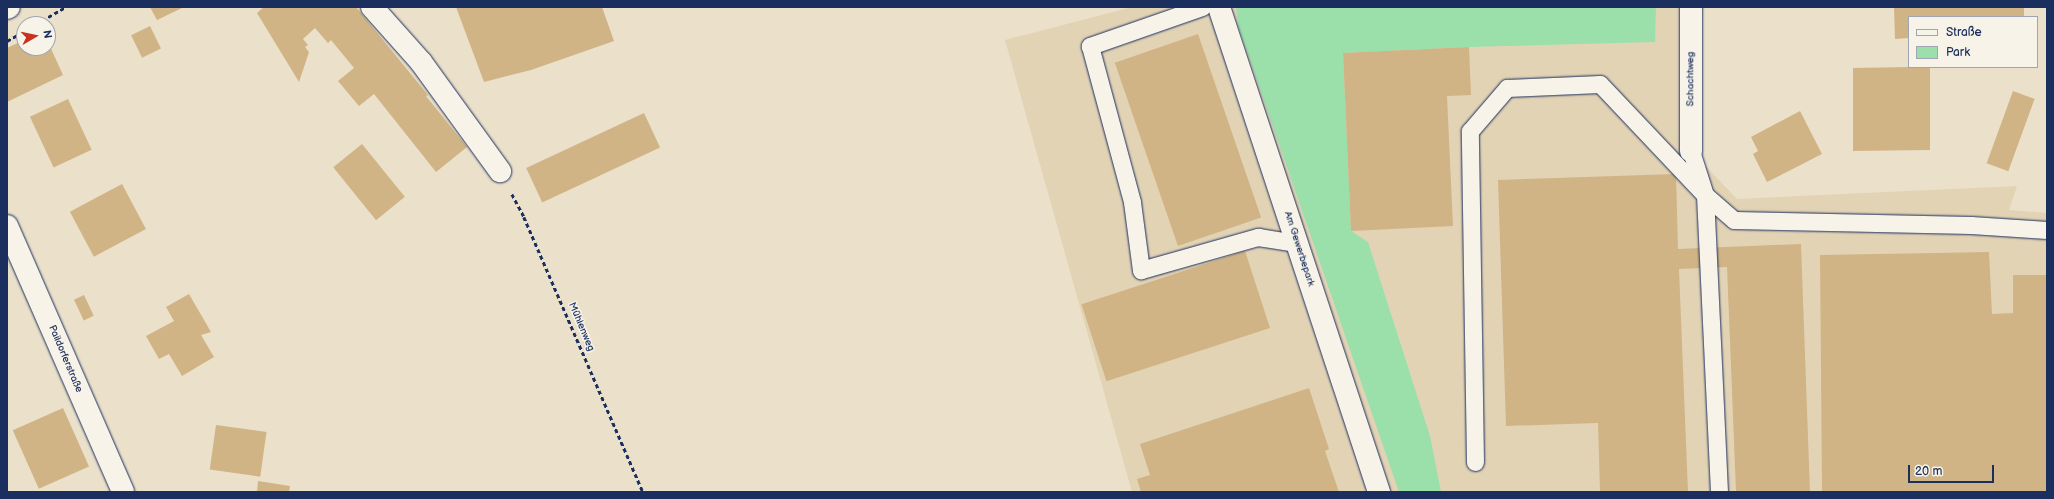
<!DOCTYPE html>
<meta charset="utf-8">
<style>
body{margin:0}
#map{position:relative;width:2054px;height:499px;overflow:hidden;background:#ebe0ca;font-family:"Balsamiq Sans",sans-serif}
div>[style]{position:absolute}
.built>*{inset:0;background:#e3d3b5}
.green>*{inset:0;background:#9bdfab}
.building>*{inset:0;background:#d0b485;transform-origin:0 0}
.path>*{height:2.5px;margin-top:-1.25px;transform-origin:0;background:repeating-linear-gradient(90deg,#1b2f5e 0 4px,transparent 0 7px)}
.roads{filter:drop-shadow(0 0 1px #1b2f5e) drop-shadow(0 0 1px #1b2f5e)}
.service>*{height:17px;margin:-8.5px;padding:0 8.5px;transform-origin:8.5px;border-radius:8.5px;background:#f7f3e8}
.minor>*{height:22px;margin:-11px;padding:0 11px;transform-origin:11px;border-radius:11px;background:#f7f3e8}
.tertiary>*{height:22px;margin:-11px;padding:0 11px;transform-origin:11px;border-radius:11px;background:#f7f3e8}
.secondary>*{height:22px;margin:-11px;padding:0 11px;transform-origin:11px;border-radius:11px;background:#f7f3e8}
span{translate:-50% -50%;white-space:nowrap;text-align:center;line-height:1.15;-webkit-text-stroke:3px #f7f3e8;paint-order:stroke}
.street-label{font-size:10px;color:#1b2f5e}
.frame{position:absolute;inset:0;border:8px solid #1b2f5e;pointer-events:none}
.legend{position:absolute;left:1908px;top:16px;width:130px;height:52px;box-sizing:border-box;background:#f7f3e8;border:1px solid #9fa5b1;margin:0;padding:5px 7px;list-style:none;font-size:12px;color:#1b2f5e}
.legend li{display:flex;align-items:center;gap:8px;height:20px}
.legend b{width:20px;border:1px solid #9fa5b1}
.north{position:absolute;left:16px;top:16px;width:40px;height:40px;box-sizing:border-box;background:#f7f3e8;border:1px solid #9fa5b1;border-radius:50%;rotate:81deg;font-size:11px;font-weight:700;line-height:16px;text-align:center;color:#1b2f5e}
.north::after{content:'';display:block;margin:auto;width:14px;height:18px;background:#c8321e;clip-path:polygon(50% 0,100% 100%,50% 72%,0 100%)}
.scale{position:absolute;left:1908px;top:465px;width:86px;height:18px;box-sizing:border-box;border:2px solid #1b2f5e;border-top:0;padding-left:5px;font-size:12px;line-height:14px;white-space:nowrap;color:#1b2f5e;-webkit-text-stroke:3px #f7f3e8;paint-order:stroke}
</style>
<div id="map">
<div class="built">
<i style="clip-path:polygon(1132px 7px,1691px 7px,1691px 151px,1737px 199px,2017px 186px,2009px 210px,2047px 213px,2047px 492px,1132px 492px,1005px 40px)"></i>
</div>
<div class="green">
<i style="clip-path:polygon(1236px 7px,1656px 7px,1655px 42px,1469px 47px,1343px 53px,1351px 231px,1368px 242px,1430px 436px,1441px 492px,1399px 492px,1238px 25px)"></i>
</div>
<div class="building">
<i style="clip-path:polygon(150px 7px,184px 7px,157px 20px)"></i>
<i style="clip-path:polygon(264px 7px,356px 7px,428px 95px,426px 96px,467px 147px,436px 172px,374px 94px,359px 106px,338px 81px,354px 68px,331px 40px,328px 43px,315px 28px,303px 39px,308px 45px,305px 47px,309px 52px,299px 82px,257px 13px)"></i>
<i style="clip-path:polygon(456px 7px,602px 7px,614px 41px,531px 70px,484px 82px)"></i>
<i style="clip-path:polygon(1894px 7px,2024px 7px,2024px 17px,1909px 17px,1909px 38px,1895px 39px)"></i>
<i style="left:150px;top:26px;width:25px;height:21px;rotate:64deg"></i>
<i style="left:1198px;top:34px;width:194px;height:88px;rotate:71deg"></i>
<i style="clip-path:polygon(24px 40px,24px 48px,48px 48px,48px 42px,63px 75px,7px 102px,7px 48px)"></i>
<i style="clip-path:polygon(1469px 47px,1471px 95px,1447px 96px,1453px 226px,1351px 231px,1343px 53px)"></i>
<i style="clip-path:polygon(1909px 67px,1930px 67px,1930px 150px,1853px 151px,1853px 68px)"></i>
<i style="left:2013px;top:91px;width:23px;height:77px;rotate:20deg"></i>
<i style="left:68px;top:99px;width:56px;height:42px;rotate:65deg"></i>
<i style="clip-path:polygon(1800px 111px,1822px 154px,1767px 182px,1753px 154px,1758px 151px,1751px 137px)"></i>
<i style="left:644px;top:113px;width:38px;height:130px;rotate:65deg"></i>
<i style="left:362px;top:144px;width:68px;height:37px;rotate:51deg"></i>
<i style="clip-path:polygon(1676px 174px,1678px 249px,1801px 244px,1810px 492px,1736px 492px,1727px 267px,1679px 269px,1688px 492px,1600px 492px,1598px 423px,1506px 426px,1498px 180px)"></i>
<i style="left:122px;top:184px;width:51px;height:59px;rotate:62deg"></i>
<i style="left:1245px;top:251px;width:81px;height:172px;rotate:72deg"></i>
<i style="clip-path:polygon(1989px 252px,1992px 314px,2013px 313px,2013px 275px,2047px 275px,2047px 492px,1822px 492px,1820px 255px)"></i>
<i style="clip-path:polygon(189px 294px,211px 332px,201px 335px,214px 357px,182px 376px,169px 354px,159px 359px,146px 336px,174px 321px,166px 307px)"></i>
<i style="left:84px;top:295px;width:23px;height:11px;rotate:65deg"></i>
<i style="clip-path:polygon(1309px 388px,1329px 449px,1325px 451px,1339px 492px,1141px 492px,1137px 479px,1150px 475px,1140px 444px)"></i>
<i style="left:63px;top:408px;width:64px;height:55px;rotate:66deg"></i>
<i style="left:216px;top:425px;width:51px;height:45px;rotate:8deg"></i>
<i style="clip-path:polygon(258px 481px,290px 486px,289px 492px,257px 492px)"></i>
</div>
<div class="path">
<i style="left:36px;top:24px;width:34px;rotate:-30deg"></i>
<i style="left:7px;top:41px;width:20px;rotate:-30deg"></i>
<i style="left:512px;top:194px;width:26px;rotate:62deg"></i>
<i style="left:524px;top:217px;width:300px;rotate:66.6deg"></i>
</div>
<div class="roads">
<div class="service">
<i style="left:1202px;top:7px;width:119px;rotate:160.8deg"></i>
<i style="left:1090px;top:46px;width:162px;rotate:74.9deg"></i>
<i style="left:1132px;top:202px;width:69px;rotate:82.5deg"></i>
<i style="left:1141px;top:270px;width:122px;rotate:-15.8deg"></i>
<i style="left:1258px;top:237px;width:39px;rotate:9deg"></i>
<i style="left:1691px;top:151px;width:46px;rotate:72.3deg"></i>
<i style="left:1705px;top:195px;width:297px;rotate:87.3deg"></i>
<i style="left:1475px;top:462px;width:331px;rotate:-90.9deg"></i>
<i style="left:1470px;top:131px;width:57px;rotate:-49.3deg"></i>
<i style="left:1507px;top:88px;width:93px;rotate:-2.5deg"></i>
<i style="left:1600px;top:84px;width:153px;rotate:46.6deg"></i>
<i style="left:1705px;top:195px;width:38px;rotate:41deg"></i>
<i style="left:1734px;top:220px;width:237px;rotate:1.2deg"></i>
<i style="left:1971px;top:225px;width:76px;rotate:3.8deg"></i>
</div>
<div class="minor">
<i style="left:372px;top:7px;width:74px;rotate:48.3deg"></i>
<i style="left:421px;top:62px;width:135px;rotate:54.1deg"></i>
<i style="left:1219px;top:7px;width:511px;rotate:71.74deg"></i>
<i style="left:1691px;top:151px;width:144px;rotate:-90deg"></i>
</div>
<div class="tertiary">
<i style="left:7px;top:226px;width:290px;rotate:66.4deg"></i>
</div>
<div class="secondary">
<i style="left:7px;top:8px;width:2px;rotate:-27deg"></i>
</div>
</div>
<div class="street-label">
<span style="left:1691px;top:79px;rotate:-90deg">Schachtweg</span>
<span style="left:1299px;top:249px;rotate:72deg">Am Gewerbepark</span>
<span style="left:581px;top:327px;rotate:67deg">Mühlenweg</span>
<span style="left:65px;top:359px;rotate:67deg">Paildorferstraße</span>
</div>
<div class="frame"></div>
<ul class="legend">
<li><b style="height:5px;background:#f7f3e8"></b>Straße</li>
<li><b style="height:11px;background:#9bdfab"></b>Park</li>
</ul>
<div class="north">N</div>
<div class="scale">20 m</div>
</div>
